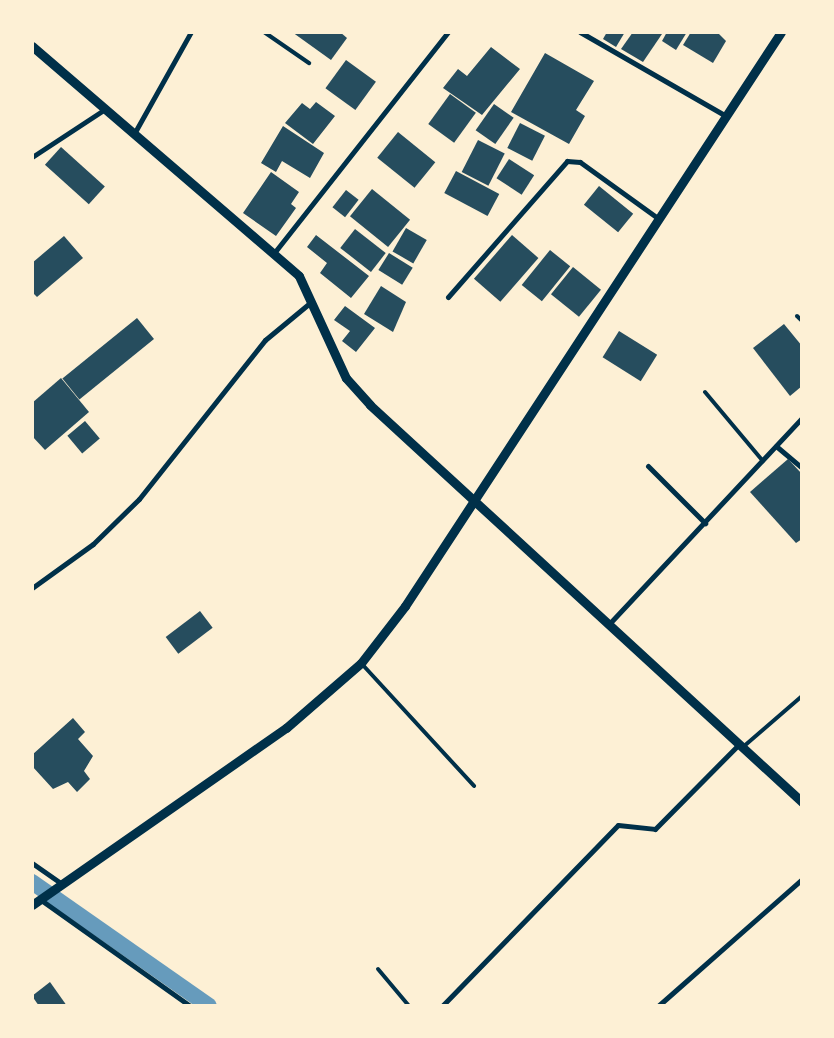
<!DOCTYPE html>
<style>
body{margin:0}
#map{position:relative;width:834px;height:1038px;overflow:hidden;background:#fdf0d5;font-family:Manrope,sans-serif}
div>[style]{position:absolute}
.canal>*{height:16px;margin:-8px;padding:0 8px;transform-origin:8px;border-radius:8px;background:#669bbc}
.building>*{inset:0;background:#264d5e;transform-origin:0 0}
.service>*{height:4px;margin:-2px;padding:0 2px;transform-origin:2px;border-radius:2px;background:#003049}
.minor>*{height:5px;margin:-2.5px;padding:0 2.5px;transform-origin:2.5px;border-radius:2.5px;background:#003049}
.tertiary>*{height:9px;margin:-4.5px;padding:0 4.5px;transform-origin:4.5px;border-radius:4.5px;background:#003049}
span{translate:-50% -50%;white-space:nowrap;text-align:center;line-height:1.15;-webkit-text-stroke:5px #fdf0d5;paint-order:stroke}
.frame{position:absolute;inset:0;border:34px solid #fdf0d5;pointer-events:none}
</style>
<div id="map">
<div class="canal">
<i style="left:32px;top:882px;width:216px;rotate:35deg"></i>
</div>
<div class="building">
<i style="clip-path:polygon(292px 32px,340px 32px,347px 38px,331px 60px)"></i>
<i style="clip-path:polygon(607px 32px,625px 32px,616px 47px,603px 39px)"></i>
<i style="clip-path:polygon(633px 32px,662px 34px,643px 62px,621px 49px)"></i>
<i style="clip-path:polygon(667px 32px,687px 32px,676px 50px,662px 41px)"></i>
<i style="clip-path:polygon(691px 32px,717px 32px,726px 41px,713px 63px,683px 45px)"></i>
<i style="clip-path:polygon(491px 47px,520px 69px,482px 115px,443px 88px,458px 69px,467px 76px)"></i>
<i style="clip-path:polygon(545px 53px,594px 81px,576px 110px,585px 116px,569px 144px,511px 112px)"></i>
<i style="left:346px;top:60px;width:37px;height:35px;rotate:36deg"></i>
<i style="left:450px;top:94px;width:32px;height:37px;rotate:36deg"></i>
<i style="clip-path:polygon(316px 102px,335px 116px,313px 144px,285px 123px,302px 103px,310px 109px)"></i>
<i style="left:494px;top:104px;width:24px;height:32px;rotate:35deg"></i>
<i style="left:520px;top:123px;width:28px;height:28px;rotate:27deg"></i>
<i style="clip-path:polygon(283px 126px,324px 153px,310px 178px,282px 161px,276px 172px,261px 163px)"></i>
<i style="left:398px;top:132px;width:48px;height:33px;rotate:39deg"></i>
<i style="left:478px;top:140px;width:30px;height:36px;rotate:27deg"></i>
<i style="left:61px;top:147px;width:59px;height:24px;rotate:42deg"></i>
<i style="left:509px;top:159px;width:30px;height:23px;rotate:33deg"></i>
<i style="left:456px;top:171px;width:49px;height:25px;rotate:28deg"></i>
<i style="clip-path:polygon(271px 172px,299px 192px,291px 204px,296px 208px,276px 236px,243px 213px)"></i>
<i style="left:599px;top:186px;width:44px;height:24px;rotate:39deg"></i>
<i style="left:372px;top:189px;width:49px;height:35px;rotate:39deg"></i>
<i style="left:346px;top:190px;width:16px;height:22px;rotate:38deg"></i>
<i style="left:406px;top:228px;width:24px;height:27px;rotate:30deg"></i>
<i style="left:355px;top:229px;width:39px;height:24px;rotate:38deg"></i>
<i style="clip-path:polygon(316px 235px,369px 276px,351px 298px,320px 273px,327px 263px,307px 247px)"></i>
<i style="left:512px;top:235px;width:35px;height:58px;rotate:41deg"></i>
<i style="clip-path:polygon(64px 236px,83px 258px,37px 297px,32px 292px,32px 263px)"></i>
<i style="left:550px;top:250px;width:26px;height:45px;rotate:39deg"></i>
<i style="left:389px;top:253px;width:28px;height:20px;rotate:32deg"></i>
<i style="left:573px;top:267px;width:36px;height:35px;rotate:39deg"></i>
<i style="clip-path:polygon(381px 286px,406px 302px,393px 332px,364px 314px)"></i>
<i style="clip-path:polygon(345px 306px,375px 328px,356px 352px,342px 341px,350px 331px,334px 320px)"></i>
<i style="left:137px;top:318px;width:27px;height:96px;rotate:51deg"></i>
<i style="clip-path:polygon(784px 324px,802px 346px,802px 386px,790px 396px,753px 348px)"></i>
<i style="left:619px;top:331px;width:45px;height:31px;rotate:32deg"></i>
<i style="clip-path:polygon(61px 378px,89px 412px,45px 450px,32px 436px,32px 403px)"></i>
<i style="left:85px;top:421px;width:23px;height:23px;rotate:50deg"></i>
<i style="clip-path:polygon(788px 459px,802px 474px,802px 539px,796px 543px,750px 492px)"></i>
<i style="left:200px;top:611px;width:21px;height:43px;rotate:53deg"></i>
<i style="clip-path:polygon(73px 718px,85px 732px,78px 739px,93px 756px,84px 771px,90px 779px,77px 792px,68px 782px,53px 789px,32px 766px,32px 755px)"></i>
<i style="clip-path:polygon(50px 982px,67px 1006px,39px 1006px,32px 996px)"></i>
</div>
<div class="service">
<i style="left:264px;top:32px;width:55px;rotate:34.6deg"></i>
<i style="left:797px;top:316px;width:7px;rotate:45deg"></i>
<i style="left:705px;top:392px;width:90px;rotate:50deg"></i>
<i style="left:361px;top:663px;width:167px;rotate:47.4deg"></i>
<i style="left:743px;top:747px;width:78px;rotate:-40.8deg"></i>
<i style="left:378px;top:969px;width:48px;rotate:50deg"></i>
</div>
<div class="minor">
<i style="left:580px;top:32px;width:168px;rotate:29.9deg"></i>
<i style="left:135px;top:132px;width:115px;rotate:-60.8deg"></i>
<i style="left:32px;top:157px;width:87px;rotate:-33.3deg"></i>
<i style="left:274px;top:253px;width:281px;rotate:-51.8deg"></i>
<i style="left:448px;top:297px;width:181px;rotate:-48.8deg"></i>
<i style="left:567px;top:161px;width:13px;rotate:4deg"></i>
<i style="left:580px;top:162px;width:97px;rotate:35.8deg"></i>
<i style="left:776px;top:446px;width:34px;rotate:40deg"></i>
<i style="left:648px;top:466px;width:81px;rotate:45deg"></i>
<i style="left:32px;top:588px;width:75px;rotate:-35.8deg"></i>
<i style="left:93px;top:544px;width:64px;rotate:-44.4deg"></i>
<i style="left:139px;top:499px;width:203px;rotate:-51.6deg"></i>
<i style="left:265px;top:340px;width:60px;rotate:-39.6deg"></i>
<i style="left:609px;top:624px;width:282px;rotate:-46.9deg"></i>
<i style="left:32px;top:863px;width:38px;rotate:35deg"></i>
<i style="left:41px;top:900px;width:183px;rotate:35.4deg"></i>
<i style="left:442px;top:1006px;width:252px;rotate:-45.8deg"></i>
<i style="left:618px;top:825px;width:37px;rotate:6deg"></i>
<i style="left:655px;top:829px;width:120px;rotate:-45.3deg"></i>
<i style="left:658px;top:1006px;width:192px;rotate:-41.4deg"></i>
</div>
<div class="tertiary">
<i style="left:32px;top:46px;width:352px;rotate:40.7deg"></i>
<i style="left:299px;top:276px;width:112px;rotate:65.3deg"></i>
<i style="left:346px;top:378px;width:36px;rotate:48deg"></i>
<i style="left:370px;top:405px;width:587px;rotate:42.58deg"></i>
<i style="left:32px;top:905px;width:310px;rotate:-34.9deg"></i>
<i style="left:286px;top:728px;width:99px;rotate:-40.9deg"></i>
<i style="left:361px;top:663px;width:72px;rotate:-52.3deg"></i>
<i style="left:405px;top:606px;width:686px;rotate:-56.77deg"></i>
</div>
<div class="frame"></div>
</div>
